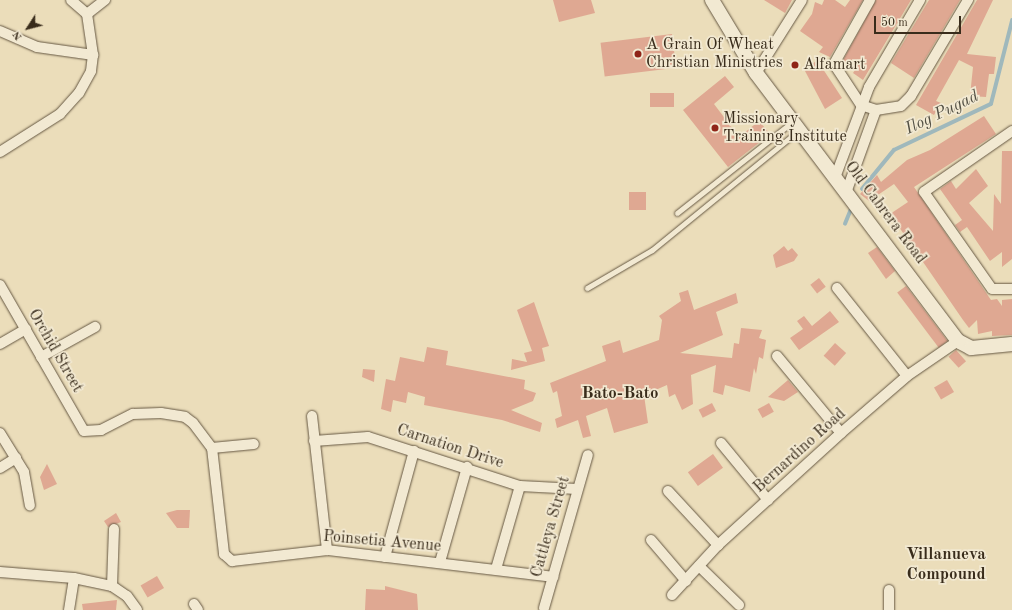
<!DOCTYPE html>
<style>
body{margin:0}
#map{position:relative;width:1012px;height:610px;overflow:hidden;background:#ebddba;font-family:"Old Standard TT",serif}
div>[style]{position:absolute}
.stream>*{height:3.5px;margin:-1.75px;padding:0 1.75px;transform-origin:1.75px;border-radius:1.75px;background:#9fb8bc}
.building>*{inset:0;background:#dfa892;transform-origin:0 0}
.roads{filter:drop-shadow(0 0 1px #665843) drop-shadow(0 0 1px #665843)}
.lane>*{height:5px;margin:-2.5px;padding:0 2.5px;transform-origin:2.5px;border-radius:2.5px;background:#f2e9d2}
.street>*{height:10px;margin:-5px;padding:0 5px;transform-origin:5px;border-radius:5px;background:#f2e9d2}
.secondary>*{height:14px;margin:-7px;padding:0 7px;transform-origin:7px;border-radius:7px;background:#f2e9d2}
.dots>*{width:11px;height:11px;translate:-50% -50%;box-sizing:border-box;border:2px solid #f2e9d2;border-radius:50%}
span{translate:-50% -50%;white-space:nowrap;text-align:center;line-height:1.15;-webkit-text-stroke:3.5px #f2e9d2;paint-order:stroke}
.poi-label{font-size:16px;color:#392c1b}
.left{translate:0 -50%;text-align:left}
.street-label{font-size:16px;color:#392c1b}
.water-label{font-size:17px;color:#524f43;font-style:italic}
.neighbourhood-label{font-size:17px;color:#392c1b;font-weight:700}
.north{position:absolute;left:8px;top:8px;width:40px;height:40px;-webkit-text-stroke:3px #f2e9d2;paint-order:stroke;rotate:234deg;font-size:11px;font-weight:700;line-height:16px;text-align:center;color:#392c1b}
.north::after{content:'';display:block;margin:auto;width:14px;height:18px;background:#392c1b;clip-path:polygon(50% 0,100% 100%,50% 72%,0 100%)}
.scale{position:absolute;left:874px;top:16px;width:87px;height:18px;box-sizing:border-box;border:2px solid #392c1b;border-top:0;padding-left:5px;font-size:12px;line-height:14px;white-space:nowrap;color:#392c1b;-webkit-text-stroke:3px #f2e9d2;paint-order:stroke}
</style>
<div id="map">
<div class="stream">
<i style="left:862px;top:189px;width:50px;rotate:-50.6deg"></i>
<i style="left:894px;top:150px;width:107px;rotate:-25.4deg"></i>
<i style="left:991px;top:104px;width:86px;rotate:-75.8deg"></i>
<i style="left:845px;top:224px;width:18px;rotate:-68deg"></i>
</div>
<div class="building">
<i style="clip-path:polygon(553px 0,591px 0,595px 13px,559px 22px)"></i>
<i style="clip-path:polygon(764px 0,792px 0,785px 13px)"></i>
<i style="clip-path:polygon(824px 0,835px 0,845px 7px,850px 0,863px 0,830px 57px,819px 52px,823px 47px,800px 31px,812px 14px,815px 2px,822px 5px)"></i>
<i style="clip-path:polygon(876px 0,911px 0,863px 80px,853px 73px,855px 70px,842px 62px)"></i>
<i style="clip-path:polygon(929px 0,960px 0,914px 78px,891px 63px)"></i>
<i style="clip-path:polygon(977px 0,993px 0,967px 54px,996px 57px,994px 74px,989px 74px,986px 97px,970px 96px,973px 67px,959px 60px,936px 101px,941px 103px,934px 115px,916px 105px)"></i>
<i style="left:672px;top:34px;width:34px;height:72px;rotate:83deg"></i>
<i style="clip-path:polygon(817px 60px,842px 98px,825px 109px,805px 71px)"></i>
<i style="clip-path:polygon(725px 76px,734px 87px,714px 104px,739px 137px,759px 121px,770px 134px,728px 167px,683px 110px)"></i>
<i style="left:674px;top:93px;width:14px;height:24px;rotate:90deg"></i>
<i style="clip-path:polygon(984px 116px,996px 134px,914px 187px,991px 300px,997px 299px,1002px 306px,1002px 300px,1012px 299px,1012px 335px,992px 336px,992px 331px,978px 334px,977px 320px,969px 328px,963px 320px,890px 214px,908px 202px,894px 184px,869px 201px,860px 194px,877px 175px,881px 182px,907px 160px,930px 150px)"></i>
<i style="clip-path:polygon(1002px 151px,1012px 151px,1012px 259px,1002px 267px,1002px 252px,990px 261px,967px 227px,960px 232px,955px 225px,962px 220px,940px 189px,951px 181px,956px 189px,976px 169px,988px 186px,969px 203px,993px 231px,994px 194px,1001px 204px)"></i>
<i style="left:629px;top:192px;width:17px;height:18px"></i>
<i style="clip-path:polygon(784px 246px,788px 251px,792px 248px,798px 255px,794px 261px,776px 268px,773px 255px)"></i>
<i style="clip-path:polygon(877px 247px,895px 271px,886px 279px,868px 253px)"></i>
<i style="left:819px;top:278px;width:11px;height:11px;rotate:52deg"></i>
<i style="left:906px;top:286px;width:69px;height:11px;rotate:53deg"></i>
<i style="clip-path:polygon(688px 290px,694px 310px,736px 293px,738px 303px,716px 312px,723px 335px,680px 353px,732px 358px,734px 343px,739px 344px,741px 328px,762px 330px,759px 338px,766px 340px,763px 359px,759px 357px,756px 374px,754px 368px,750px 392px,725px 385px,723px 395px,713px 392px,716px 365px,691px 375px,693px 404px,682px 410px,675px 394px,669px 397px,667px 385px,644px 395px,648px 423px,614px 433px,607px 408px,586px 416px,591px 436px,583px 438px,578px 420px,557px 428px,555px 419px,562px 416px,557px 391px,553px 393px,550px 383px,606px 361px,602px 346px,620px 340px,623px 353px,659px 340px,662px 320px,659px 316px,681px 301px,679px 293px)"></i>
<i style="clip-path:polygon(534px 302px,549px 346px,542px 348px,545px 361px,511px 370px,512px 359px,527px 362px,524px 353px,532px 351px,517px 310px)"></i>
<i style="clip-path:polygon(830px 311px,839px 322px,799px 350px,790px 338px,803px 329px,797px 321px,804px 316px,812px 326px)"></i>
<i style="left:835px;top:343px;width:15px;height:17px;rotate:42deg"></i>
<i style="clip-path:polygon(427px 347px,448px 351px,446px 365px,525px 380px,524px 389px,536px 393px,533px 401px,511px 410px,542px 423px,540px 432px,502px 420px,424px 405px,425px 397px,408px 392px,406px 403px,393px 400px,391px 412px,381px 409px,386px 379px,395px 381px,400px 357px,424px 362px)"></i>
<i style="left:956px;top:350px;width:15px;height:10px;rotate:48deg"></i>
<i style="clip-path:polygon(363px 369px,375px 370px,374px 382px,362px 377px)"></i>
<i style="clip-path:polygon(788px 380px,798px 392px,784px 401px,768px 397px)"></i>
<i style="left:947px;top:380px;width:14px;height:15px;rotate:60deg"></i>
<i style="left:712px;top:403px;width:9px;height:15px;rotate:63deg"></i>
<i style="left:769px;top:403px;width:10px;height:13px;rotate:61deg"></i>
<i style="left:713px;top:454px;width:17px;height:31px;rotate:54deg"></i>
<i style="clip-path:polygon(47px 464px,57px 484px,44px 490px,40px 477px)"></i>
<i style="clip-path:polygon(177px 510px,190px 510px,189px 528px,177px 528px,166px 513px)"></i>
<i style="clip-path:polygon(116px 513px,121px 522px,108px 527px,104px 521px)"></i>
<i style="left:157px;top:576px;width:14px;height:19px;rotate:60deg"></i>
<i style="clip-path:polygon(385px 586px,417px 594px,418px 610px,365px 610px,366px 589px,385px 590px)"></i>
<i style="clip-path:polygon(117px 600px,116px 610px,83px 610px,82px 604px)"></i>
</div>
<div class="roads">
<div class="lane">
<i style="left:677px;top:213px;width:145px;rotate:-38.3deg"></i>
<i style="left:587px;top:288px;width:75px;rotate:-30.3deg"></i>
<i style="left:652px;top:250px;width:188px;rotate:-39.2deg"></i>
</div>
<div class="street">
<i style="left:870px;top:0;width:73px;rotate:119.4deg"></i>
<i style="left:834px;top:64px;width:49px;rotate:56.6deg"></i>
<i style="left:861px;top:105px;width:16px;rotate:18deg"></i>
<i style="left:876px;top:110px;width:25px;rotate:-9deg"></i>
<i style="left:901px;top:106px;width:14px;rotate:-45deg"></i>
<i style="left:911px;top:96px;width:112px;rotate:-59.3deg"></i>
<i style="left:87px;top:14px;width:23px;rotate:-38deg"></i>
<i style="left:0;top:31px;width:40px;rotate:23.4deg"></i>
<i style="left:37px;top:47px;width:57px;rotate:8.1deg"></i>
<i style="left:756px;top:73px;width:86px;rotate:-57.8deg"></i>
<i style="left:1012px;top:131px;width:107px;rotate:145.3deg"></i>
<i style="left:924px;top:192px;width:118px;rotate:55deg"></i>
<i style="left:992px;top:289px;width:20px"></i>
<i style="left:0;top:152px;width:71px;rotate:-32.3deg"></i>
<i style="left:60px;top:114px;width:28px;rotate:-48deg"></i>
<i style="left:79px;top:93px;width:25px;rotate:-61deg"></i>
<i style="left:91px;top:71px;width:16px;rotate:-83deg"></i>
<i style="left:93px;top:55px;width:41px;rotate:-98.3deg"></i>
<i style="left:87px;top:14px;width:21px;rotate:-139deg"></i>
<i style="left:836px;top:175px;width:94px;rotate:-69.4deg"></i>
<i style="left:869px;top:87px;width:101px;rotate:-59.6deg"></i>
<i style="left:847px;top:190px;width:85px;rotate:-70.1deg"></i>
<i style="left:0;top:285px;width:168px;rotate:60.1deg"></i>
<i style="left:84px;top:431px;width:17px;rotate:-3deg"></i>
<i style="left:101px;top:430px;width:36px;rotate:-27deg"></i>
<i style="left:133px;top:414px;width:28px;rotate:-2deg"></i>
<i style="left:161px;top:413px;width:24px;rotate:9deg"></i>
<i style="left:185px;top:417px;width:10px;rotate:37deg"></i>
<i style="left:193px;top:423px;width:31px;rotate:53deg"></i>
<i style="left:212px;top:448px;width:107px;rotate:83.5deg"></i>
<i style="left:224px;top:554px;width:11px;rotate:41deg"></i>
<i style="left:232px;top:561px;width:96px;rotate:-6.6deg"></i>
<i style="left:327px;top:550px;width:228px;rotate:6.8deg"></i>
<i style="left:837px;top:288px;width:112px;rotate:51.5deg"></i>
<i style="left:0;top:344px;width:30px;rotate:-30deg"></i>
<i style="left:777px;top:356px;width:100px;rotate:50.3deg"></i>
<i style="left:41px;top:357px;width:62px;rotate:-29.1deg"></i>
<i style="left:312px;top:416px;width:135px;rotate:83.6deg"></i>
<i style="left:0;top:433px;width:46px;rotate:58.4deg"></i>
<i style="left:24px;top:472px;width:34px;rotate:80deg"></i>
<i style="left:314px;top:441px;width:54px;rotate:-4.2deg"></i>
<i style="left:368px;top:437px;width:160px;rotate:17.9deg"></i>
<i style="left:520px;top:486px;width:57px;rotate:3deg"></i>
<i style="left:721px;top:443px;width:74px;rotate:50.5deg"></i>
<i style="left:212px;top:448px;width:42px;rotate:-5.4deg"></i>
<i style="left:0;top:468px;width:19px;rotate:-32deg"></i>
<i style="left:668px;top:491px;width:74px;rotate:47.2deg"></i>
<i style="left:651px;top:540px;width:54px;rotate:49.5deg"></i>
<i style="left:385px;top:557px;width:110px;rotate:-74.7deg"></i>
<i style="left:440px;top:562px;width:99px;rotate:-74.1deg"></i>
<i style="left:699px;top:566px;width:56px;rotate:44.3deg"></i>
<i style="left:496px;top:569px;width:86px;rotate:-73.9deg"></i>
<i style="left:0;top:572px;width:74px;rotate:4.6deg"></i>
<i style="left:74px;top:578px;width:39px;rotate:12deg"></i>
<i style="left:112px;top:586px;width:18px;rotate:34deg"></i>
<i style="left:127px;top:596px;width:17px;rotate:54deg"></i>
<i style="left:112px;top:586px;width:57px;rotate:-88deg"></i>
<i style="left:889px;top:590px;width:20px;rotate:90deg"></i>
<i style="left:672px;top:595px;width:68px;rotate:-47.4deg"></i>
<i style="left:718px;top:545px;width:166px;rotate:-42.3deg"></i>
<i style="left:841px;top:433px;width:87px;rotate:-40.8deg"></i>
<i style="left:907px;top:376px;width:62px;rotate:-34.5deg"></i>
<i style="left:194px;top:604px;width:7px;rotate:56deg"></i>
<i style="left:544px;top:608px;width:159px;rotate:-74deg"></i>
<i style="left:69px;top:610px;width:32px;rotate:-81deg"></i>
</div>
<div class="secondary">
<i style="left:712px;top:0;width:85px;rotate:58.9deg"></i>
<i style="left:756px;top:73px;width:336px;rotate:53deg"></i>
<i style="left:958px;top:341px;width:15px;rotate:28deg"></i>
<i style="left:971px;top:348px;width:41px;rotate:-5.6deg"></i>
</div>
</div>
<div class="dots">
<i style="left:638px;top:54px;background:#8f2418"></i>
<i style="left:795px;top:65px;background:#8f2418"></i>
<i style="left:715px;top:128px;background:#8f2418"></i>
</div>
<div class="poi-label">
<span class="left" style="left:646px;top:54px">A Grain Of Wheat<br>Christian Ministries</span>
<span class="left" style="left:803px;top:65px">Alfamart</span>
<span class="left" style="left:723px;top:128px">Missionary<br>Training Institute</span>
</div>
<div class="street-label">
<span style="left:885px;top:213px;rotate:53deg">Old Cabrera Road</span>
<span style="left:55px;top:351px;rotate:60deg">Orchid Street</span>
<span style="left:450px;top:447px;rotate:18deg">Carnation Drive</span>
<span style="left:800px;top:451px;rotate:-42deg">Bernardino Road</span>
<span style="left:551px;top:527px;rotate:-74deg">Cattleya Street</span>
<span style="left:382px;top:542px;rotate:5deg">Poinsetia Avenue</span>
</div>
<div class="water-label">
<span style="left:942px;top:113px;rotate:-26deg">Ilog Pugad</span>
</div>
<div class="neighbourhood-label">
<span style="left:620px;top:394px">Bato-Bato</span>
<span style="left:946px;top:565px">Villanueva<br>Compound</span>
</div>
<div class="north">N</div>
<div class="scale">50 m</div>
</div>
